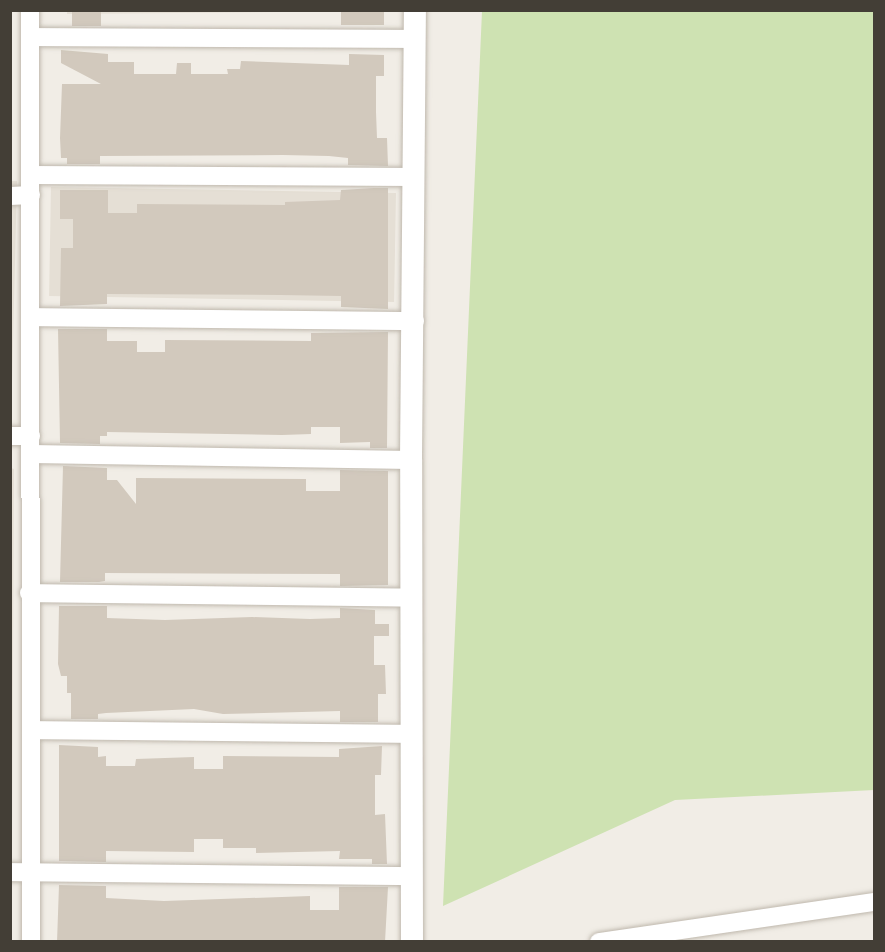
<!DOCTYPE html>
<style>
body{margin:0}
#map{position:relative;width:885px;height:952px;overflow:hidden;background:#f1ede6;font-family:"Titillium Web",sans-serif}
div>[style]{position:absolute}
.residential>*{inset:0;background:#e5dfd5;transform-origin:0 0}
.green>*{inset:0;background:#cee2b2}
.building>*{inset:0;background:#d2c9bd;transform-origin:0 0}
.roads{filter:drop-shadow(0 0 2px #bfb8ad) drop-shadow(0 0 2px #bfb8ad)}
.minor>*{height:18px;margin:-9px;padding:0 9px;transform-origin:9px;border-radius:9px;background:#fff}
.tertiary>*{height:22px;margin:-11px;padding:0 11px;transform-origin:11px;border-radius:11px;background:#fff}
span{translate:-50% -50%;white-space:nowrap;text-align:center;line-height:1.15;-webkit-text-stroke:4.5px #fff;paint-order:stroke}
.frame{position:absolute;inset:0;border:12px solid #433e36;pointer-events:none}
</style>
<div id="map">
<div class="residential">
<i style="clip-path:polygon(67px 11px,397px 11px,67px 14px)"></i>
<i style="clip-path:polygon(10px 181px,17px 181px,11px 423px)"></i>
<i style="left:51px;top:187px;width:345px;height:109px;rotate:1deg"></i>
<i style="clip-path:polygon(11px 468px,14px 469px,12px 849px,10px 849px)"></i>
</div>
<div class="green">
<i style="clip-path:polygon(482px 11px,874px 11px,874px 790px,675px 800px,443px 906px)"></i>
</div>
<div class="building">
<i style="left:72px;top:10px;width:29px;height:16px"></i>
<i style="left:341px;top:10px;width:43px;height:15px"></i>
<i style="clip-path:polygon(61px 50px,108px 54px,108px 62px,134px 62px,134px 74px,176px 74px,177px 63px,191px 63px,191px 74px,228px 74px,227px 69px,240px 69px,241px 61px,349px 65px,349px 54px,384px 55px,384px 76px,376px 76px,376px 112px,377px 138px,387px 138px,388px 166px,348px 165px,348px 158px,329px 156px,283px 155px,100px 156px,100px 164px,67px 164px,67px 158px,61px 158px,60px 138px,62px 84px,101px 84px,61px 63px)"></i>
<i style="clip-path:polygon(374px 188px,388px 188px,388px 309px,341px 307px,341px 296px,280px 295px,107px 294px,107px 304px,60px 306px,61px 248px,73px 248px,73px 219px,60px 219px,60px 190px,108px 190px,108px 213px,137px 213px,137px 204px,285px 205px,285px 202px,340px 200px,341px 190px)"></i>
<i style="clip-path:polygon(58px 329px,107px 329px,107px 341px,137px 341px,137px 352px,165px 352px,165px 340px,311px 341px,311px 333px,388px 332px,387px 448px,370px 448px,370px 442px,340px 443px,340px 427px,311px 427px,311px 434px,282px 435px,107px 432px,107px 436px,100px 436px,100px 444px,60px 443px)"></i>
<i style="clip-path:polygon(63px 466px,107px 468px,107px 480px,117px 480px,136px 504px,136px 478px,306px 479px,306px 491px,340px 491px,340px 470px,388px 471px,388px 585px,340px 586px,340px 574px,105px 573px,105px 581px,99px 582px,60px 582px)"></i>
<i style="clip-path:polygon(59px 606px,107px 606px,107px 618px,165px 620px,252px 617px,310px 619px,340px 618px,340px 608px,375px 610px,375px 624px,389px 624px,389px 636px,374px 636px,374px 665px,385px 665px,386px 694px,378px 694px,378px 722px,340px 722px,340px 711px,223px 714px,194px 709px,106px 713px,98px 714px,98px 719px,71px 719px,71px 693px,67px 693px,67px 676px,61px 676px,58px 664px)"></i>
<i style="clip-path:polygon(59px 745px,98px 747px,98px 757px,106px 756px,106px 766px,135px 766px,136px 759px,194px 757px,194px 769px,223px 769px,223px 756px,339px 757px,339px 749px,382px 746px,381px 775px,375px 775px,375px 815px,385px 814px,387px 864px,372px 864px,372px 859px,339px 859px,340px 851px,256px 853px,256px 848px,223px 848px,223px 839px,194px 839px,194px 852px,106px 851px,106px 862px,59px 861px)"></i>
<i style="clip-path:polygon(59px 885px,106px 886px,106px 898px,164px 901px,310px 896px,310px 910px,339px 910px,339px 887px,388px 887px,385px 942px,57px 942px)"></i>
</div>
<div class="roads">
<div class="minor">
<i style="left:30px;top:10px;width:932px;rotate:89.94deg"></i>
<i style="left:30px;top:37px;width:385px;rotate:0.3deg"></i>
<i style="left:30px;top:175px;width:385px;rotate:0.3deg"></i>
<i style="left:10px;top:196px;width:21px;rotate:-3deg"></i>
<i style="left:30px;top:317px;width:385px;rotate:0.6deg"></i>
<i style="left:10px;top:436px;width:21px"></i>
<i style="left:31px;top:454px;width:380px;rotate:0.9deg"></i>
<i style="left:29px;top:593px;width:382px;rotate:0.7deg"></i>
<i style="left:31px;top:730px;width:381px;rotate:0.6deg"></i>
<i style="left:10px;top:872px;width:402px;rotate:0.6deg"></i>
<i style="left:599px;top:942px;width:278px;rotate:-8.3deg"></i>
</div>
<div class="tertiary">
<i style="left:412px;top:942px;width:482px;rotate:-90.1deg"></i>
<i style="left:411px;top:460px;width:450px;rotate:-89.5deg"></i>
</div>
</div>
<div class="frame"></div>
</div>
